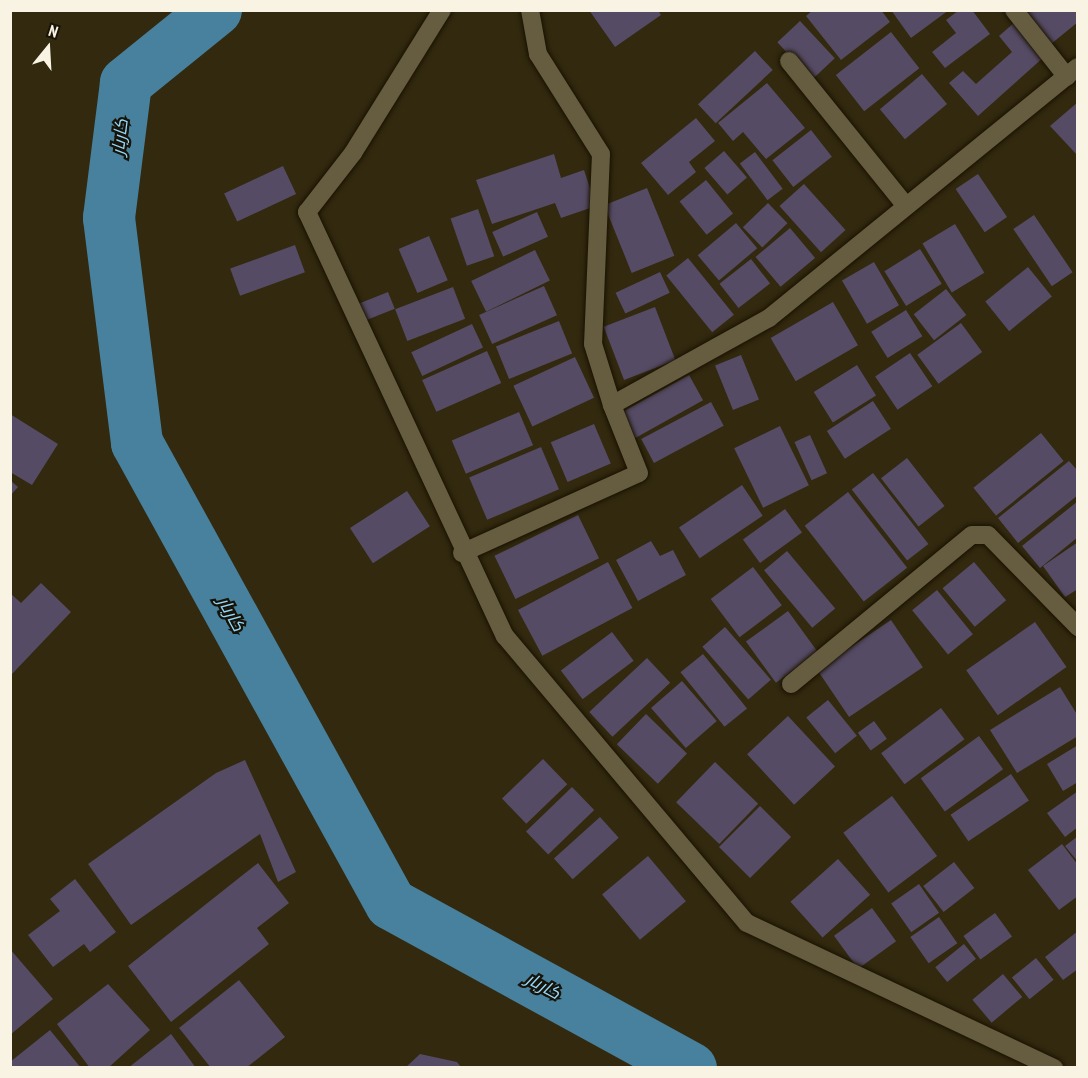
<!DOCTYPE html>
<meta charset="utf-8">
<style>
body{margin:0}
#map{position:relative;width:1088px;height:1078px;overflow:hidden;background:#32290f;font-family:"PT Sans Narrow",Cairo,sans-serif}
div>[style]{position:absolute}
.river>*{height:52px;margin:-26px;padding:0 26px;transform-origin:26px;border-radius:26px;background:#47819d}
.building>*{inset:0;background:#554b64;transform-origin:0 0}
.roads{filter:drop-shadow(0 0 2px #1a1200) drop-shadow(0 0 2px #1a1200)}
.street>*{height:18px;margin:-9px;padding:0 9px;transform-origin:9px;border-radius:9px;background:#665d41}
span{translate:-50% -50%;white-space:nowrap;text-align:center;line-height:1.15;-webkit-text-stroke:4.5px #171308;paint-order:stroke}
.water-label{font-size:18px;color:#93d8fb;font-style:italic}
.frame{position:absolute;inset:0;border:12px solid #f9f3e3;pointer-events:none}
.north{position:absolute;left:18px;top:18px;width:60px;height:60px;-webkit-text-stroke:4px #171308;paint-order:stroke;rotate:18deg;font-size:16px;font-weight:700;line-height:24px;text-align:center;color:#f9f3e3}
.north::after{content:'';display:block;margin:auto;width:21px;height:27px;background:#f9f3e3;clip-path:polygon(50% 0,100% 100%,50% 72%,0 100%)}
</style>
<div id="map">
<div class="river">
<i style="left:216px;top:10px;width:116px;rotate:141deg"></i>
<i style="left:126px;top:83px;width:136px;rotate:97.2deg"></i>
<i style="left:109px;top:218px;width:227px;rotate:82.9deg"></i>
<i style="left:137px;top:443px;width:526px;rotate:61.15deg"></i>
<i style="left:391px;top:904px;width:342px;rotate:28.7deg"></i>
</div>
<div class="building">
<i style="clip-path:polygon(589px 10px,658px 10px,661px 15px,615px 47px)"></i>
<i style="clip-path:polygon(813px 10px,881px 10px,890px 22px,841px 60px,806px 16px)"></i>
<i style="clip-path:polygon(891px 10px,949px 10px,911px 38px)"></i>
<i style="clip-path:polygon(959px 10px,972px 10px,990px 34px,945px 68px,932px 52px,956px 33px,946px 20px)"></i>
<i style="clip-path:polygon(1030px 10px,1078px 10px,1078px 22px,1051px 44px,1026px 14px)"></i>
<i style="left:800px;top:21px;width:51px;height:31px;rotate:47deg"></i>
<i style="clip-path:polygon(1015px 22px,1045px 56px,978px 116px,949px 83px,963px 71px,976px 84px,1012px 52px,999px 36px)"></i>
<i style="left:891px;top:32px;width:46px;height:70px;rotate:52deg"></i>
<i style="left:755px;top:51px;width:26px;height:78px;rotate:47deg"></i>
<i style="left:922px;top:74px;width:39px;height:55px;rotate:50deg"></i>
<i style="clip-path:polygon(767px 83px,805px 128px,766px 159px,743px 132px,733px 141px,718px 123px)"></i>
<i style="clip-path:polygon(1078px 102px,1078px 156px,1050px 126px)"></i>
<i style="clip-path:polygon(696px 118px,715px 141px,689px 162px,696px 172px,668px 195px,641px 163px)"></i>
<i style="left:811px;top:130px;width:34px;height:49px;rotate:52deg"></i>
<i style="left:724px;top:151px;width:35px;height:26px;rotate:49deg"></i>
<i style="left:755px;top:152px;width:46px;height:19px;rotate:53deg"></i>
<i style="clip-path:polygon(554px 154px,561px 178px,584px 170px,596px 206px,561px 218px,555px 203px,492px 224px,476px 180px)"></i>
<i style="left:283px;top:166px;width:31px;height:65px;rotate:65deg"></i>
<i style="left:978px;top:174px;width:52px;height:27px;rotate:56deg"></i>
<i style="left:706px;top:180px;width:43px;height:34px;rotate:51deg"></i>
<i style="left:804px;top:184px;width:62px;height:33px;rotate:48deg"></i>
<i style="left:647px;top:188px;width:73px;height:46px;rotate:68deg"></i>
<i style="left:768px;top:203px;width:28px;height:35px;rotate:46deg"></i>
<i style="left:478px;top:209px;width:50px;height:29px;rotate:71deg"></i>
<i style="left:537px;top:212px;width:27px;height:49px;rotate:66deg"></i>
<i style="left:1034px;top:215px;width:69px;height:25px;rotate:56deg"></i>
<i style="left:736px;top:223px;width:33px;height:50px;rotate:50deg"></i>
<i style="left:955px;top:224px;width:57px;height:38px;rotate:59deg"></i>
<i style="left:790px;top:228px;width:39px;height:45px;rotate:50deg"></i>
<i style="left:429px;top:236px;width:48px;height:33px;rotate:67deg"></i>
<i style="left:295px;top:245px;width:29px;height:69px;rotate:70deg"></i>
<i style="left:920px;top:249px;width:41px;height:42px;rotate:58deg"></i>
<i style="left:535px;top:250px;width:34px;height:71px;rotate:64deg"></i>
<i style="left:688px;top:258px;width:73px;height:28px;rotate:51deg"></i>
<i style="left:751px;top:259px;width:31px;height:40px;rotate:52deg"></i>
<i style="left:874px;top:262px;width:50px;height:37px;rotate:60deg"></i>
<i style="left:1028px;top:267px;width:38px;height:55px;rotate:51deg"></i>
<i style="left:660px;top:272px;width:23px;height:49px;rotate:65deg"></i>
<i style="left:544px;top:286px;width:32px;height:71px;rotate:66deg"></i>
<i style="left:453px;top:287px;width:34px;height:62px;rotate:69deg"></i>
<i style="left:946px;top:289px;width:33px;height:41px;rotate:52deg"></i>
<i style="left:388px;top:292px;width:18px;height:31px;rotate:68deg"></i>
<i style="left:833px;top:302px;width:50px;height:72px;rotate:60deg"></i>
<i style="left:655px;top:307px;width:57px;height:55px;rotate:69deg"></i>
<i style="left:906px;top:310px;width:31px;height:41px;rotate:58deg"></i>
<i style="left:559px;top:321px;width:35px;height:68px;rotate:68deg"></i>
<i style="left:961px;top:323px;width:36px;height:54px;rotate:54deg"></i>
<i style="left:472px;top:324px;width:26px;height:67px;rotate:65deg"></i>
<i style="left:487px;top:351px;width:35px;height:71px;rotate:66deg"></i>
<i style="left:910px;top:353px;width:40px;height:42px;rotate:56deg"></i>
<i style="left:741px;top:355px;width:48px;height:28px;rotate:68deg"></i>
<i style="left:575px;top:357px;width:45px;height:68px;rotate:65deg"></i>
<i style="left:857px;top:365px;width:36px;height:51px;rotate:58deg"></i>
<i style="left:689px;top:375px;width:29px;height:81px;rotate:61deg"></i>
<i style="left:873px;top:401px;width:33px;height:55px;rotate:57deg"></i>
<i style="left:711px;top:402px;width:27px;height:79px;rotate:62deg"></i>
<i style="left:519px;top:412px;width:36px;height:73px;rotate:67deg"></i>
<i style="clip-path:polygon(10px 414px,58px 444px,32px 485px,10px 472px)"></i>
<i style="left:594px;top:424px;width:43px;height:47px;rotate:67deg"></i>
<i style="left:780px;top:426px;width:66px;height:51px;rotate:64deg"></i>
<i style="left:1041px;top:433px;width:36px;height:87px;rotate:51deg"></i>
<i style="left:810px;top:435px;width:42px;height:17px;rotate:66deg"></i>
<i style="left:541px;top:447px;width:46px;height:78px;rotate:67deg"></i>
<i style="left:907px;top:458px;width:61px;height:33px;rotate:52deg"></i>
<i style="clip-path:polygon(1069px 461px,1078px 471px,1078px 495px,1018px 543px,998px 518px)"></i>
<i style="left:873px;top:473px;width:90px;height:27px;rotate:52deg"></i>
<i style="clip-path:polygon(10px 480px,18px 487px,10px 496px)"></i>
<i style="left:742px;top:485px;width:37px;height:76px;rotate:56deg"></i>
<i style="left:407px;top:491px;width:42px;height:68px;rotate:57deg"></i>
<i style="left:848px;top:492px;width:96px;height:55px;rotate:52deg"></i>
<i style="clip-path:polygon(1078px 501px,1078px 537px,1040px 568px,1022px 546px)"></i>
<i style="left:785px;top:509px;width:29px;height:52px;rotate:54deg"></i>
<i style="left:578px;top:515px;width:48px;height:93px;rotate:64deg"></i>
<i style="clip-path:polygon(651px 541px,660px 556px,673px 550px,686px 575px,638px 601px,616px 560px)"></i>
<i style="clip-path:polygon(1078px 542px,1078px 589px,1065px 597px,1043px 566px)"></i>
<i style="left:787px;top:551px;width:75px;height:30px;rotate:50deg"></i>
<i style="left:608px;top:562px;width:52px;height:102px;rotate:62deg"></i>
<i style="left:974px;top:562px;width:50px;height:41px;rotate:50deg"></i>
<i style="left:753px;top:567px;width:48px;height:53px;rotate:53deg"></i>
<i style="clip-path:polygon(41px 583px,71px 612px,12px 674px,10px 593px,21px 603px)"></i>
<i style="left:937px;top:590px;width:57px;height:32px;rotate:51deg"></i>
<i style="left:788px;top:611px;width:51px;height:52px;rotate:54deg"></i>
<i style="left:891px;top:620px;width:57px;height:89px;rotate:56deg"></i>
<i style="left:1035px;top:622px;width:55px;height:84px;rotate:55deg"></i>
<i style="left:725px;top:627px;width:70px;height:30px;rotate:49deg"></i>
<i style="left:612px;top:632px;width:36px;height:64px;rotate:53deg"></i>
<i style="left:703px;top:654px;width:70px;height:29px;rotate:51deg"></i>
<i style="left:647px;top:658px;width:34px;height:79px;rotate:47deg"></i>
<i style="left:682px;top:681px;width:53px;height:41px;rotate:49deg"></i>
<i style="clip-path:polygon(1060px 687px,1078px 716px,1078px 736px,1017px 773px,990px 730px)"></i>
<i style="left:828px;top:700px;width:46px;height:28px;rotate:51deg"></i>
<i style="left:941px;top:708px;width:39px;height:75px;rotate:53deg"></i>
<i style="left:646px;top:714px;width:57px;height:42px;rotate:44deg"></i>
<i style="left:788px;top:716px;width:69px;height:56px;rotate:47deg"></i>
<i style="left:874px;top:721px;width:22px;height:20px;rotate:54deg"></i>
<i style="left:979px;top:736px;width:41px;height:72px;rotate:54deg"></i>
<i style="clip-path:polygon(1078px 745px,1078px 782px,1063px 791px,1047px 764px)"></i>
<i style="left:543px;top:759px;width:35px;height:57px;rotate:46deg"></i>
<i style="clip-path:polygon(245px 760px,296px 872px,278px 882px,260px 834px,131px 925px,88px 864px,216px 773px)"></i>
<i style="left:715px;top:762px;width:60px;height:56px;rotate:44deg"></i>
<i style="left:1011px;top:774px;width:32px;height:73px;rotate:56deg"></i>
<i style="left:572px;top:787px;width:32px;height:64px;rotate:46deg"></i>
<i style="clip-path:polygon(1078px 791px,1078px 827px,1065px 837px,1047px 813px)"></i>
<i style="left:892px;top:796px;width:75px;height:61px;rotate:53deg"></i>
<i style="left:760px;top:806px;width:44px;height:58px;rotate:45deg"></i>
<i style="left:600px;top:817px;width:28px;height:62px;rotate:48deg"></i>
<i style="clip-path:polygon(1078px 836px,1078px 862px,1065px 846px)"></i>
<i style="clip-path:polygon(1062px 844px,1078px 865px,1078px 896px,1059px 910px,1028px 870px)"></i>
<i style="left:648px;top:856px;width:59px;height:60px;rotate:50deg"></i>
<i style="left:838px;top:859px;width:48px;height:64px;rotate:48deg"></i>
<i style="left:954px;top:862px;width:33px;height:39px;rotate:52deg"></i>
<i style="clip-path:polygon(258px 863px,289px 903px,257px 928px,269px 944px,171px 1022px,128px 966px)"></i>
<i style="clip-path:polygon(75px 879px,116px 932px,90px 952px,84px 944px,53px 967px,28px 935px,60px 911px,50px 899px)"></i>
<i style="left:919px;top:884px;width:35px;height:34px;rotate:55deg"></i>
<i style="left:872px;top:908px;width:41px;height:47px;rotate:54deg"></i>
<i style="left:995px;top:913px;width:29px;height:39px;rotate:54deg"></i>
<i style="left:939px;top:917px;width:32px;height:35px;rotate:55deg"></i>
<i style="clip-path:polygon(1078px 931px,1078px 969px,1063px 980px,1045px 957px)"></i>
<i style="left:964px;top:944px;width:19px;height:37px;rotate:51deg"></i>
<i style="clip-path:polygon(10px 949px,53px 999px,10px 1035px)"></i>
<i style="left:1036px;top:958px;width:28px;height:31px;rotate:51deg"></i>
<i style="left:1003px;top:974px;width:30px;height:40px;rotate:50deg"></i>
<i style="clip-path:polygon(239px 980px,285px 1037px,246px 1068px,211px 1068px,179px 1028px)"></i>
<i style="clip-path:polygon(108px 984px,150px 1030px,108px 1068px,90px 1068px,57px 1024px)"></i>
<i style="clip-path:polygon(50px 1030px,81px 1068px,10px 1068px,10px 1062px)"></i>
<i style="clip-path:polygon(171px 1034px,196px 1068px,128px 1068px)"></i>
<i style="clip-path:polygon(420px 1054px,457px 1062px,462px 1068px,405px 1068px)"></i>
</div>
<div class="roads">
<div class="street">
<i style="left:442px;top:10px;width:168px;rotate:121.9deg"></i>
<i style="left:353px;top:153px;width:75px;rotate:127.9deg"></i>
<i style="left:307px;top:212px;width:468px;rotate:65deg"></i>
<i style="left:505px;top:636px;width:375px;rotate:49.9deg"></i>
<i style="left:747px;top:923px;width:340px;rotate:25.3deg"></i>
<i style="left:530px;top:10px;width:45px;rotate:79.7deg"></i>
<i style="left:538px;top:54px;width:118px;rotate:57.8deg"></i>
<i style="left:601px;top:154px;width:190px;rotate:92.4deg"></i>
<i style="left:593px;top:344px;width:64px;rotate:72.7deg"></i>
<i style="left:1014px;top:10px;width:85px;rotate:51.7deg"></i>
<i style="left:789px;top:61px;width:185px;rotate:51.1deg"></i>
<i style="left:462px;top:553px;width:194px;rotate:-24.3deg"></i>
<i style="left:639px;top:473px;width:73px;rotate:-111.7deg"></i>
<i style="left:612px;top:405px;width:179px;rotate:-29deg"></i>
<i style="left:769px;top:318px;width:398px;rotate:-39.1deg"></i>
<i style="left:791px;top:684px;width:234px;rotate:-39.5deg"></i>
<i style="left:972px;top:535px;width:16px"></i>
<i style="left:988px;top:535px;width:129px;rotate:45.6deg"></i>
</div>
</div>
<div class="water-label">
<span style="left:120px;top:137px;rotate:-83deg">کاربار</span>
<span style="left:231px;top:614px;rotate:61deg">کاربار</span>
<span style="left:543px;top:986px;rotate:29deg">کاربار</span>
</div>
<div class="frame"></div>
<div class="north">N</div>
</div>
